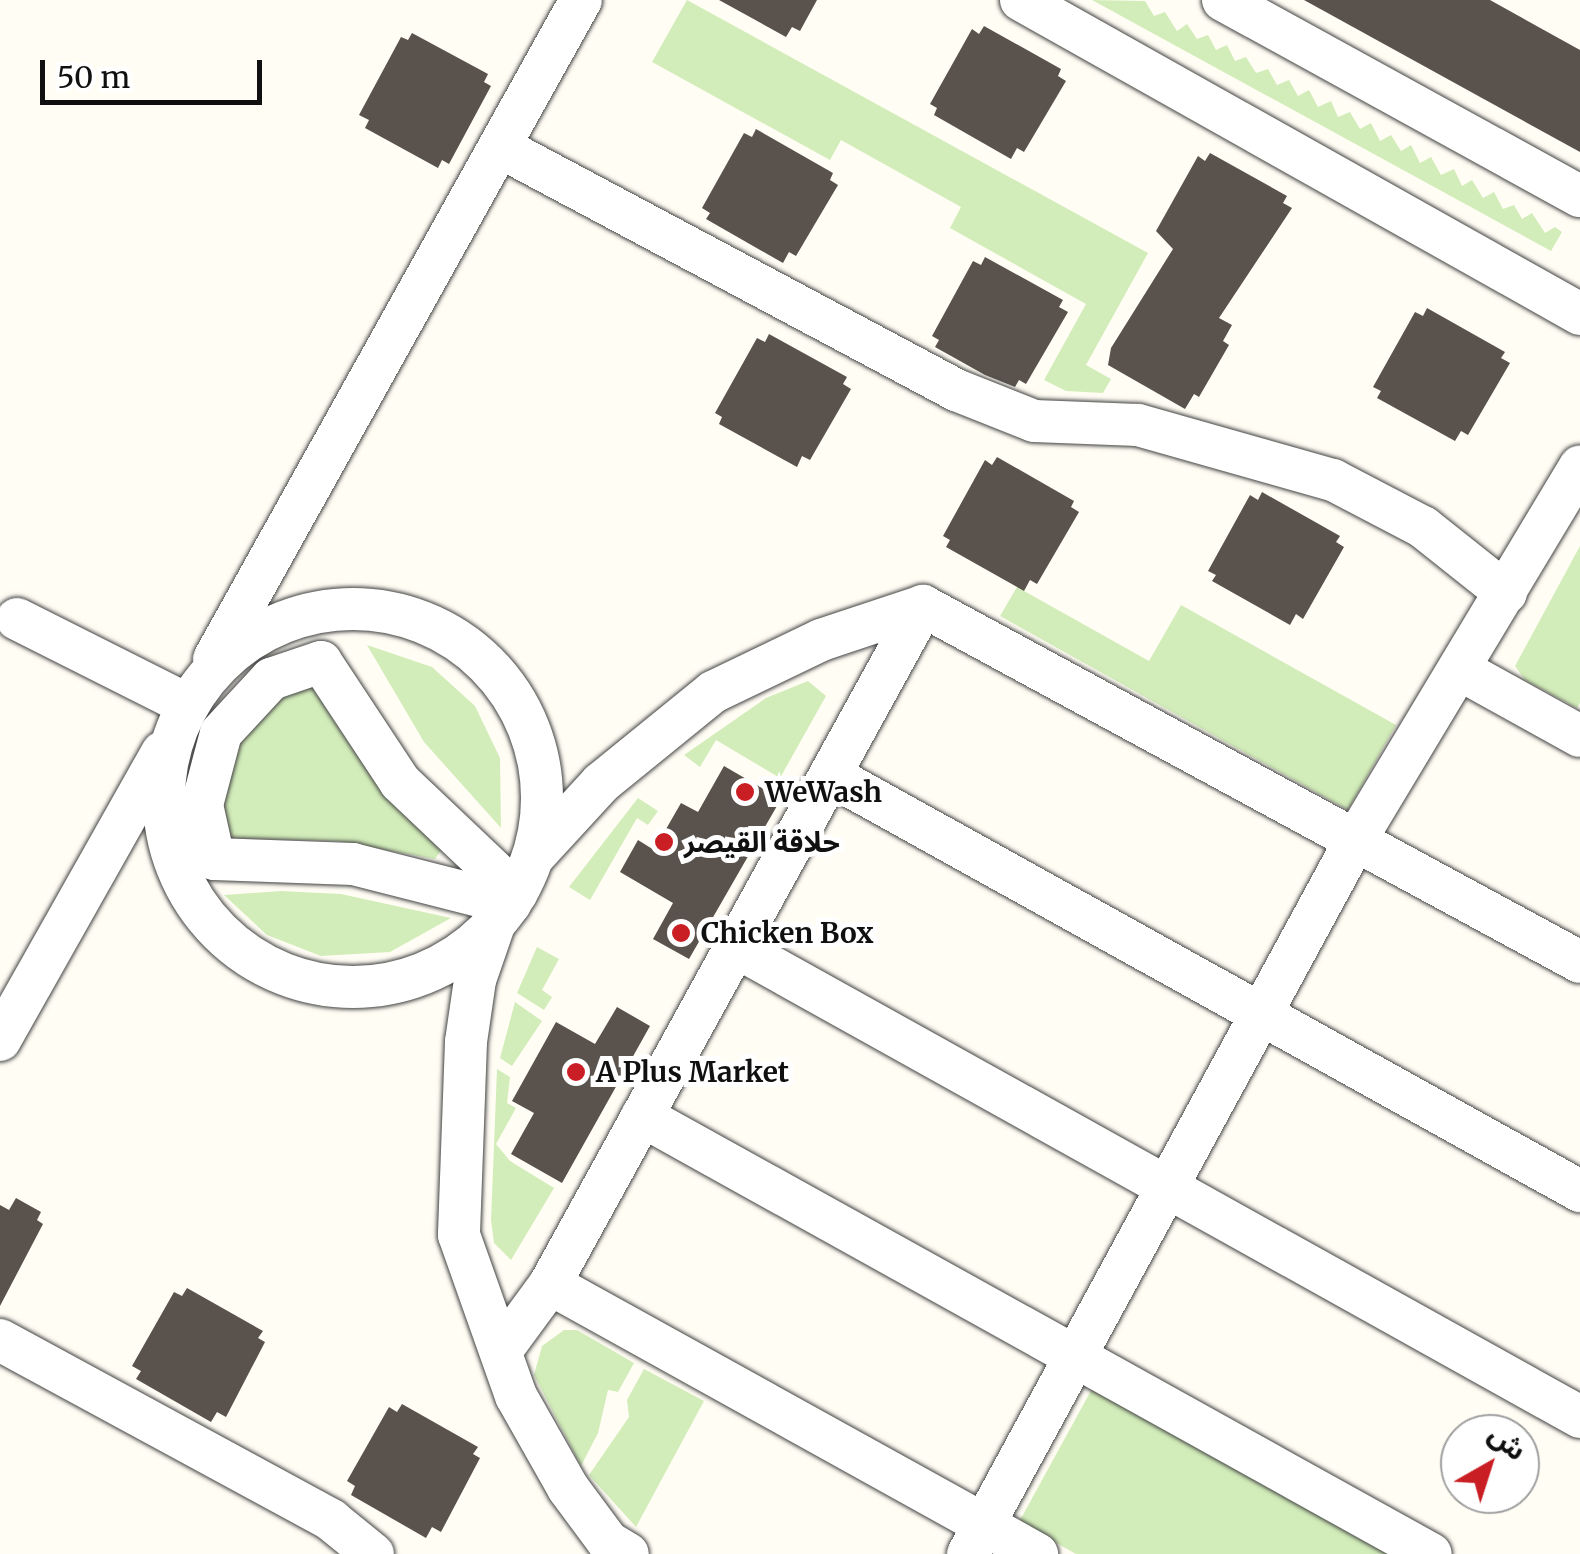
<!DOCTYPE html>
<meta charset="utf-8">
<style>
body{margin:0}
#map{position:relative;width:1580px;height:1554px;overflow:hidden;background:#fffdf4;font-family:Merriweather,"Noto Sans Arabic",serif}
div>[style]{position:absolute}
.green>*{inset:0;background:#d3edba}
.building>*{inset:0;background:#5a524c}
.roads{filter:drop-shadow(0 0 2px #434343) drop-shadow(0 0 2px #434343)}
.minor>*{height:42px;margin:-21px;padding:0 21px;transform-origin:21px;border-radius:21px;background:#fff}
.minor>.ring{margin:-21px;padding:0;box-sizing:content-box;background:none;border:42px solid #fff;border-radius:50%}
.dots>*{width:28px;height:28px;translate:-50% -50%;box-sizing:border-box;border:5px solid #fff;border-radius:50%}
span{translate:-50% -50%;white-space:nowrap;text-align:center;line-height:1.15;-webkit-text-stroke:10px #fff;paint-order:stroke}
.poi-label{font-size:28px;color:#101010;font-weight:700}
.left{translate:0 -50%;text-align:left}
.north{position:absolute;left:1440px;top:1414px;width:100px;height:100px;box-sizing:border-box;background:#fff;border:2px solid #9f9f9f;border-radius:50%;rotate:39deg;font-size:28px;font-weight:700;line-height:40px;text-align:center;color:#101010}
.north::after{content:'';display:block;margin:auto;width:35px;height:45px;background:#c91f24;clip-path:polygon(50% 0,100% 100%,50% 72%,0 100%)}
.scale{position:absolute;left:40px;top:60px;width:222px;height:45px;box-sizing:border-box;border:5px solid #101010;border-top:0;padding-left:12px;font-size:30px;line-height:35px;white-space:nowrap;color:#101010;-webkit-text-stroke:8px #fff;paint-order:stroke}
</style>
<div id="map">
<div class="green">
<i style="clip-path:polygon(687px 0,1148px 253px,1086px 365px,1111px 379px,1103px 393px,1066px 391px,1044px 380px,1086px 304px,950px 228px,961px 207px,841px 140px,830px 160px,652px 62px)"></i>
<i style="clip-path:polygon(1092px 0,1145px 1px,1154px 16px,1165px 12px,1177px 31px,1187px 24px,1197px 39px,1208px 35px,1216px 50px,1227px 45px,1235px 61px,1246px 57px,1256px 73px,1268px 69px,1277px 85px,1289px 80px,1298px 96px,1309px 90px,1318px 107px,1331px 101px,1338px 117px,1350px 112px,1360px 129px,1371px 123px,1380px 141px,1391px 135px,1401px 151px,1411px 145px,1420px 163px,1431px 157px,1441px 175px,1454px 169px,1462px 186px,1472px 180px,1483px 198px,1494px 192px,1503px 209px,1514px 205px,1522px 219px,1532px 213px,1545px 233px,1555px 227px,1562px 232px,1551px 251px)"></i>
<i style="clip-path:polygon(1580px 546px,1580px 703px,1577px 708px,1525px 680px,1515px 666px)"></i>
<i style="clip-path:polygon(1017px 587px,1149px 661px,1181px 605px,1396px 725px,1348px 810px,1000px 616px)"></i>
<i style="clip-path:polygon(367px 645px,432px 667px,475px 706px,500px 758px,501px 828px,424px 742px)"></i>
<i style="clip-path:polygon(304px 676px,446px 843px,435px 859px,337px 841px,220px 838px,232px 748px)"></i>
<i style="clip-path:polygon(808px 681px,826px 696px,780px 778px,716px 740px,700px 767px,684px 755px,766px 698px)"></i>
<i style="clip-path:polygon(638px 798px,658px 811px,648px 825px,637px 818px,590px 900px,569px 887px)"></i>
<i style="clip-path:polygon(281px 891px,341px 894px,451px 918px,390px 952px,321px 956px,267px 935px,224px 895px)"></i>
<i style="clip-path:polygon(537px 947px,559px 959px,542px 990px,552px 997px,544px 1010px,517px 993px)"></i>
<i style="clip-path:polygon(515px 1002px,542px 1021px,512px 1066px,500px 1058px)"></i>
<i style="clip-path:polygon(497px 1069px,510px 1077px,507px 1103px,516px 1108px,496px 1144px,510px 1161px,554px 1188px,511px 1260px,494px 1243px,491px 1220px)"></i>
<i style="clip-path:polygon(564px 1330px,577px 1330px,634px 1363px,618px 1392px,608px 1390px,598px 1433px,581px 1466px,534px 1375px,542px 1346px)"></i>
<i style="clip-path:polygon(644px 1369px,704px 1401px,636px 1527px,589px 1475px,629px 1417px,627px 1400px)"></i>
<i style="clip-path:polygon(1093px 1387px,1395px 1554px,1076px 1554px,1019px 1522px)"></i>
</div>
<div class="building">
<i style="clip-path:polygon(719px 0,817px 0,800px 31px,792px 27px,786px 37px)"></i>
<i style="clip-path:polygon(1304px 0,1490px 0,1580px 50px,1580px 152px)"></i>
<i style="clip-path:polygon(984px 26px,1061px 69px,1058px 76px,1066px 81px,1024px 152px,1017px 148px,1011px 159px,934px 115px,937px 108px,930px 104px,972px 29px,979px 34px)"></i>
<i style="clip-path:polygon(412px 33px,488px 74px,484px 82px,491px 86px,449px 164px,442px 160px,438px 168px,365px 128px,369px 120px,359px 115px,401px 37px,408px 40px)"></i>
<i style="clip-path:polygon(756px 129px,833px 173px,830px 180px,838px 185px,796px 256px,789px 252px,783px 263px,706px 219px,710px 213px,702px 208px,744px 133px,752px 137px)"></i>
<i style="clip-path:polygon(1210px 153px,1287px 196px,1283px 203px,1292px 208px,1219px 318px,1232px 325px,1223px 341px,1229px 345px,1199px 397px,1194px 394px,1185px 409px,1108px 365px,1111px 348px,1173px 249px,1156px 231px,1198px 156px,1205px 161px)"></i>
<i style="clip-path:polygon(985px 257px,1063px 300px,1059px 307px,1068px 312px,1026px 384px,1019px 380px,1015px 387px,985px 375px,935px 347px,939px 340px,932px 336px,973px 261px,981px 265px)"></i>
<i style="clip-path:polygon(1427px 308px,1505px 352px,1501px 358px,1510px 363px,1468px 435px,1461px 431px,1455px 441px,1377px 398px,1381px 391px,1373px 387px,1415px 312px,1423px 316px)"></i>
<i style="clip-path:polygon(769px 334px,847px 377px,843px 384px,851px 389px,810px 460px,802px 456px,797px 467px,719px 424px,722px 417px,715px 413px,757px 338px,765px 342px)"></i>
<i style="clip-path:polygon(997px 457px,1074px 501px,1071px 507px,1079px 512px,1037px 584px,1030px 580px,1024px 591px,946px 547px,950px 540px,943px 536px,985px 460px,992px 465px)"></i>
<i style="clip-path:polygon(1262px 492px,1340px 536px,1336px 542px,1344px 547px,1303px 619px,1296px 614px,1290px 625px,1212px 581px,1216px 575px,1208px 571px,1250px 495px,1258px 500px)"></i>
<i style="clip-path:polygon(724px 766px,781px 799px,689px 959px,653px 939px,673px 903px,620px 872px,638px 840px,654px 850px,681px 803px,698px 812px)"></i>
<i style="clip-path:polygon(617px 1007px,650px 1026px,562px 1183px,511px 1154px,534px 1113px,512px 1101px,556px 1022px,595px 1044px)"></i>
<i style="clip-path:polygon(16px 1198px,41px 1212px,37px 1220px,43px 1224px,0 1306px,0 1205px,9px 1210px)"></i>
<i style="clip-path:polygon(187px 1288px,263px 1331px,258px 1338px,265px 1342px,226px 1417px,217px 1412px,211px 1422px,136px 1379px,141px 1371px,132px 1366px,174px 1292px,182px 1296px)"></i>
<i style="clip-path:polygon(402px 1404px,478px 1447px,473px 1454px,480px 1458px,441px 1532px,432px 1527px,426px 1538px,351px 1495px,355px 1486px,347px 1481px,389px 1407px,397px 1412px)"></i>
</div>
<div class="roads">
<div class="minor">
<i style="left:1021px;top:0;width:641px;rotate:29.32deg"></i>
<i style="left:1223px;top:0;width:407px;rotate:28.8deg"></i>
<i style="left:500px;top:147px;width:517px;rotate:28.05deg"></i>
<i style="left:956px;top:390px;width:84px;rotate:21.7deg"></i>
<i style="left:1034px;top:421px;width:104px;rotate:2.2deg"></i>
<i style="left:1138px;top:425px;width:203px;rotate:15.8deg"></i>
<i style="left:1333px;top:480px;width:102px;rotate:27.6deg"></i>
<i style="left:1423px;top:527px;width:106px;rotate:38.5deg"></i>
<i class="ring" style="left:164px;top:609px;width:336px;height:336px"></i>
<i style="left:17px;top:619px;width:191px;rotate:26.7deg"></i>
<i style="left:214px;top:659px;width:754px;rotate:-60.89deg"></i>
<i style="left:1459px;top:669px;width:138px;rotate:29deg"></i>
<i style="left:830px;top:775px;width:858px;rotate:29.02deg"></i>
<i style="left:533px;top:857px;width:100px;rotate:-47.4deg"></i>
<i style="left:601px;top:783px;width:144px;rotate:-39.1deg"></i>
<i style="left:713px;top:692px;width:120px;rotate:-25.7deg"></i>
<i style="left:821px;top:640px;width:108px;rotate:-18.4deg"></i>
<i style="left:923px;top:606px;width:747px;rotate:28.45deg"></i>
<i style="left:510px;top:904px;width:162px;rotate:-165.7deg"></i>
<i style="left:353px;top:864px;width:139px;rotate:-177.9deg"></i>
<i style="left:214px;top:859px;width:55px;rotate:-102.5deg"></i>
<i style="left:202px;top:805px;width:74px;rotate:-75.2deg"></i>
<i style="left:221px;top:733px;width:74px;rotate:-47.2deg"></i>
<i style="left:271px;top:679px;width:53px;rotate:-18.8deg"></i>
<i style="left:321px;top:662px;width:144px;rotate:56.6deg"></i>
<i style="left:400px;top:782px;width:161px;rotate:43.5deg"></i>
<i style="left:494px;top:925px;width:58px;rotate:109.1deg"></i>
<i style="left:475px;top:980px;width:63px;rotate:98.3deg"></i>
<i style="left:466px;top:1042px;width:193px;rotate:92.1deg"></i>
<i style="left:459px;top:1235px;width:171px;rotate:70.5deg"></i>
<i style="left:516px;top:1396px;width:106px;rotate:60.5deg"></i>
<i style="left:568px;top:1488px;width:67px;rotate:53.5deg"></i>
<i style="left:608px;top:1542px;width:23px;rotate:31deg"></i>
<i style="left:736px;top:947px;width:966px;rotate:29.11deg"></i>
<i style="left:0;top:1040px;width:330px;rotate:-60.6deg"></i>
<i style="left:642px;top:1116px;width:902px;rotate:29.04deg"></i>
<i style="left:550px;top:1284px;width:557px;rotate:29deg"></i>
<i style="left:0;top:1340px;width:377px;rotate:28.5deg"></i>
<i style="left:331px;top:1520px;width:54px;rotate:39deg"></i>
<i style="left:501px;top:1351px;width:83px;rotate:-53.8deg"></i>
<i style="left:550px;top:1284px;width:774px;rotate:-61.18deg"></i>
<i style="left:968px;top:1554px;width:811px;rotate:-61.51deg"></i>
<i style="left:1355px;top:841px;width:437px;rotate:-59deg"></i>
</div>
</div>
<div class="dots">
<i style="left:745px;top:792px;background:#c91f24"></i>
<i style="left:664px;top:842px;background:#c91f24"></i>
<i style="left:681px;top:933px;background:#c91f24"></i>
<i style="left:576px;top:1072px;background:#c91f24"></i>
</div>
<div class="poi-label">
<span class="left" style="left:765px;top:792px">WeWash</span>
<span class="left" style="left:684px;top:842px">حلاقة القيصر</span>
<span class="left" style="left:701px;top:933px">Chicken Box</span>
<span class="left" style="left:596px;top:1072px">A Plus Market</span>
</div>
<div class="north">ش</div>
<div class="scale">50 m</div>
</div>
